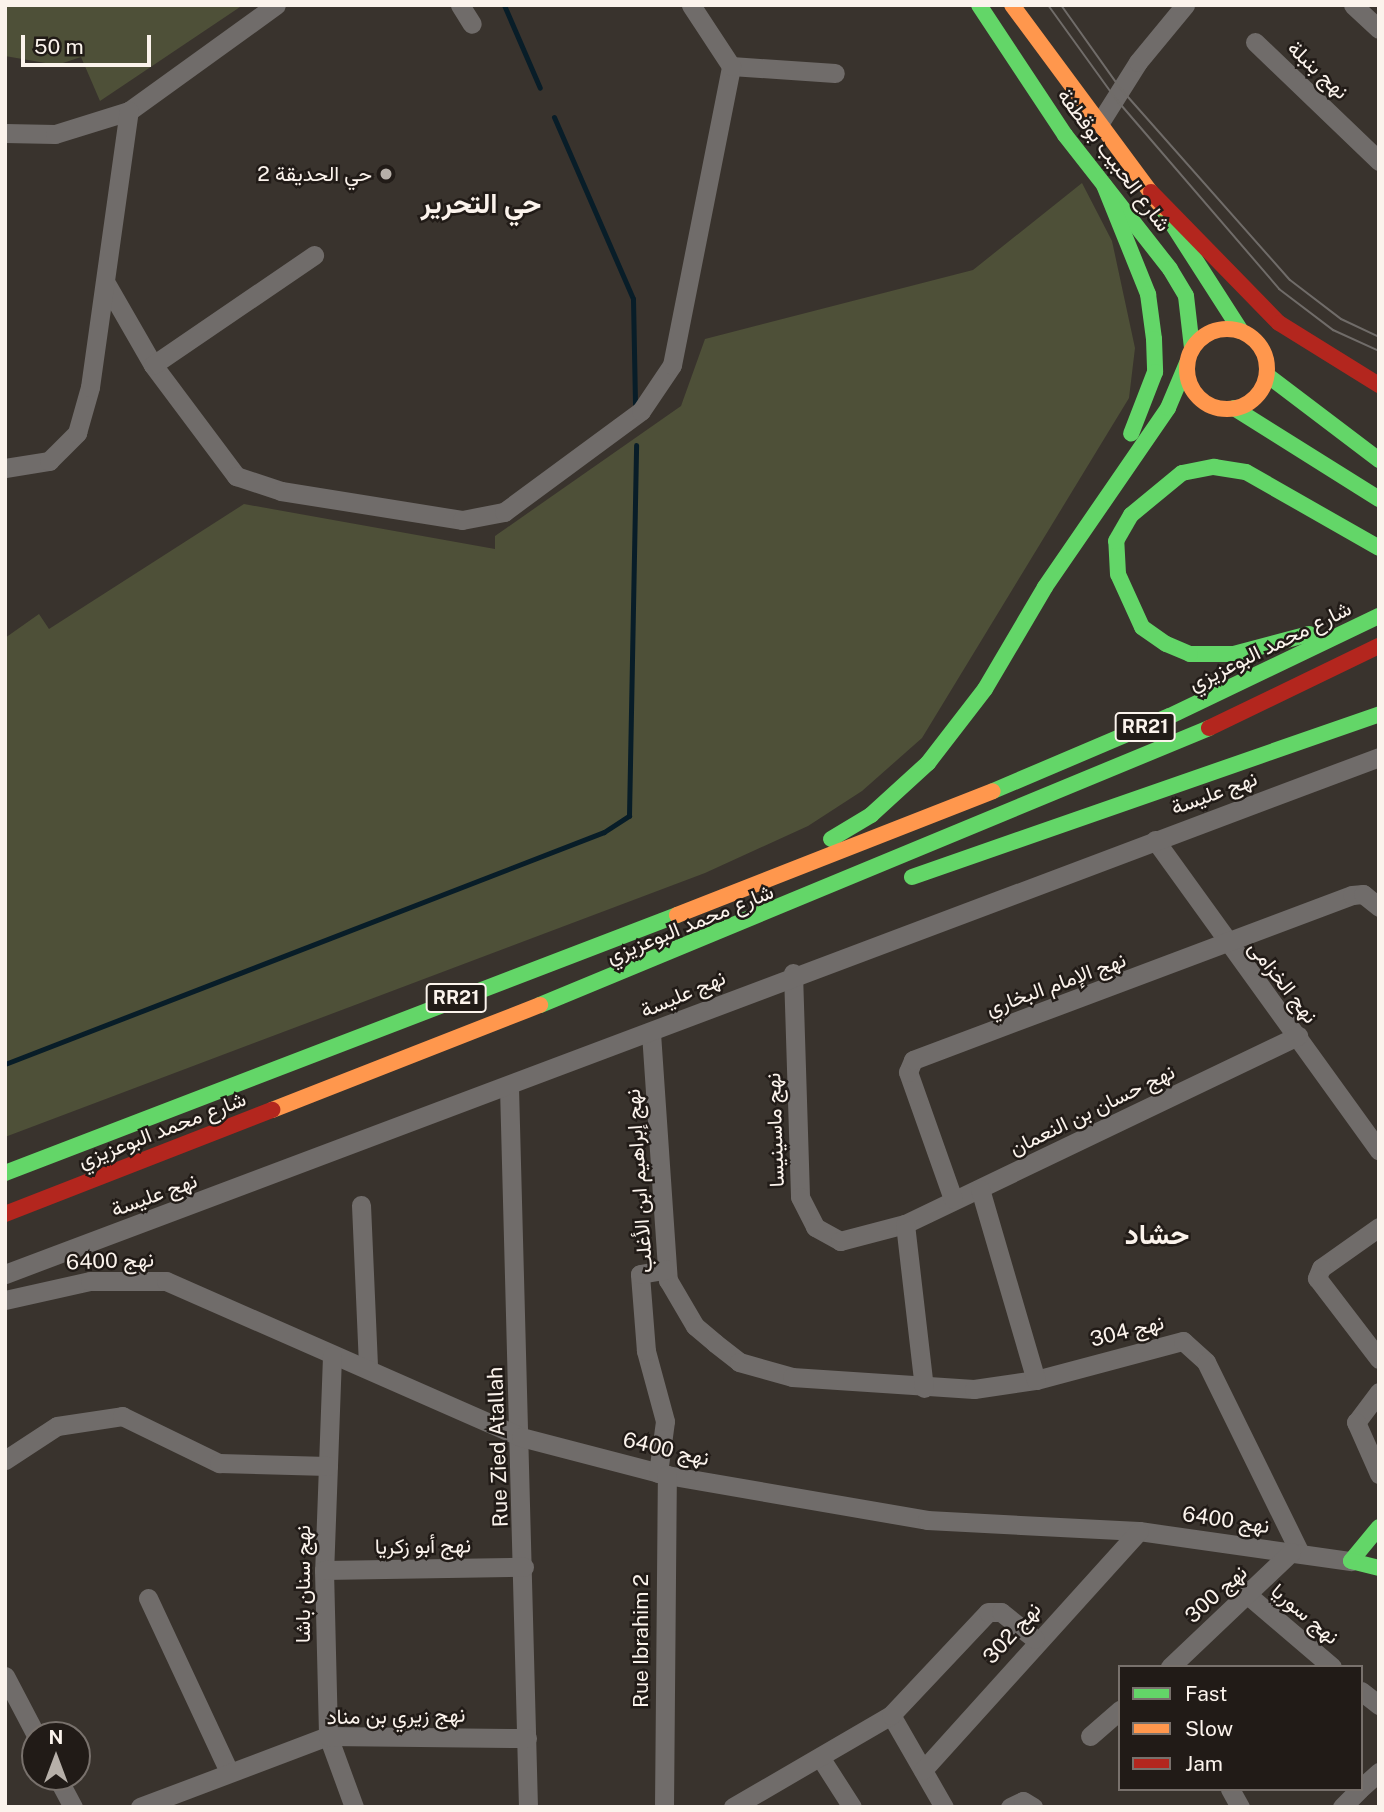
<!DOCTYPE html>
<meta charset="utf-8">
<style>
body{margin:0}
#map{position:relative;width:1384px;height:1812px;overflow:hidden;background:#39332d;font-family:"Public Sans",Vazirmatn,sans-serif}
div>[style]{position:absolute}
.green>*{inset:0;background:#4e5038}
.stream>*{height:5px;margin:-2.5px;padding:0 2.5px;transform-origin:2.5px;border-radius:2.5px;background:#081d28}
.street>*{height:19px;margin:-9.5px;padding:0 9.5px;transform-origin:9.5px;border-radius:9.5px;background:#706c6a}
.fast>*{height:16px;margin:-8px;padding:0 8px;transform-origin:8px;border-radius:8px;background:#63d668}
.slow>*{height:16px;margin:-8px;padding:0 8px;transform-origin:8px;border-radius:8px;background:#ff974d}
.slow>.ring{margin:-8px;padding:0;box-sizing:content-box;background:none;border:16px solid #ff974d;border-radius:50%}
.jam>*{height:16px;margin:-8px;padding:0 8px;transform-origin:8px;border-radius:8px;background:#b3261e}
.tram>*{height:2px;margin:-1px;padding:0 1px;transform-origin:1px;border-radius:1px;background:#706c69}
.dots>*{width:19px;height:19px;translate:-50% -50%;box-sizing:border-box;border:4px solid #211b17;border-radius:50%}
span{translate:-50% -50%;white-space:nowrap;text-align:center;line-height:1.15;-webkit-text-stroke:5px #211b17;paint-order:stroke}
.shield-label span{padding:2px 5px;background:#211b17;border:2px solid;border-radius:5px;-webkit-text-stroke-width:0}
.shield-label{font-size:19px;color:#fbf3ec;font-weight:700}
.street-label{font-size:21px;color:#fbf3ec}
.poi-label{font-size:21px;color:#fbf3ec}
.right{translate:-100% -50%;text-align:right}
.district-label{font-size:28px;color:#fbf3ec;font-weight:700}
.frame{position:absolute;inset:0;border:7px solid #fbf3ec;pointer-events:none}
.legend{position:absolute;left:1118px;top:1665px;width:245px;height:126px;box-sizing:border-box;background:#211b17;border:2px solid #78716c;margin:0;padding:9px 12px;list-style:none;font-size:21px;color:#fbf3ec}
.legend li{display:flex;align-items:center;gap:14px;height:35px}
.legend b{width:35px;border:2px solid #78716c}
.north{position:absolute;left:21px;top:1721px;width:70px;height:70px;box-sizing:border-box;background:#211b17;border:2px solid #78716c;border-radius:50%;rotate:0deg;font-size:19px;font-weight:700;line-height:28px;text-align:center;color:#fbf3ec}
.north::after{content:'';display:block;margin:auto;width:24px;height:32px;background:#b7b0a9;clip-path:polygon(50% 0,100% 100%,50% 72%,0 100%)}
.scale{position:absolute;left:21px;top:35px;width:130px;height:32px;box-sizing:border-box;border:4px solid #fbf3ec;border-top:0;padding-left:9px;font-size:21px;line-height:24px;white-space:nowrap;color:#fbf3ec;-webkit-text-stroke:5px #211b17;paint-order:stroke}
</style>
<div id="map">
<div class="green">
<i style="clip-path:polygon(5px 5px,243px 5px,100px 101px,81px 57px,57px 65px,5px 56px)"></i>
<i style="clip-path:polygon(1082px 183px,1112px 241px,1135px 348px,1129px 398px,922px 738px,862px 791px,808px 826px,705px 873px,5px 1137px,5px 638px,39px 614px,49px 629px,244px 504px,495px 549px,495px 536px,681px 406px,705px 339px,973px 270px)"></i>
</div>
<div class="stream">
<i style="left:504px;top:5px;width:90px;rotate:66.6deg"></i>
<i style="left:554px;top:117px;width:198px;rotate:66.5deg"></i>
<i style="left:633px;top:299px;width:105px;rotate:88.9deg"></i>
<i style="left:5px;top:1064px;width:642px;rotate:-21.17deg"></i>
<i style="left:604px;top:832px;width:30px;rotate:-33deg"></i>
<i style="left:629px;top:816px;width:371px;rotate:-88.9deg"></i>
</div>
<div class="street">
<i style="left:460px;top:5px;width:22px;rotate:58deg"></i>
<i style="left:1353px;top:5px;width:35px;rotate:43deg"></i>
<i style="left:1255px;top:42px;width:172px;rotate:43.8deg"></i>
<i style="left:731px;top:66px;width:104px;rotate:3.9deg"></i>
<i style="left:1099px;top:124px;width:73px;rotate:-57.8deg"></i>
<i style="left:1138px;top:62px;width:74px;rotate:-50.5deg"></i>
<i style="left:5px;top:133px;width:50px;rotate:1.1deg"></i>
<i style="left:55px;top:134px;width:77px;rotate:-17.3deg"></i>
<i style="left:129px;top:111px;width:181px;rotate:-35.8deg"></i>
<i style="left:107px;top:285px;width:92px;rotate:60.1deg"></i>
<i style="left:153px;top:365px;width:139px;rotate:53.2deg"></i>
<i style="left:236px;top:476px;width:47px;rotate:18.4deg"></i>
<i style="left:281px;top:491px;width:183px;rotate:9.1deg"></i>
<i style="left:462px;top:520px;width:43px;rotate:-10.8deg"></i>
<i style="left:504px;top:512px;width:170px;rotate:-36.4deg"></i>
<i style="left:641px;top:411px;width:55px;rotate:-56deg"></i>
<i style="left:672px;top:365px;width:305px;rotate:-78.8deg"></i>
<i style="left:731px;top:66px;width:73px;rotate:-123.3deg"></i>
<i style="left:153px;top:365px;width:195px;rotate:-34.3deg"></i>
<i style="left:5px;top:468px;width:45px;rotate:-9deg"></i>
<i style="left:49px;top:461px;width:40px;rotate:-45deg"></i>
<i style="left:77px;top:433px;width:48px;rotate:-74.2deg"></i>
<i style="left:90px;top:387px;width:279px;rotate:-82deg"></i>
<i style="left:1155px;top:840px;width:383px;rotate:54.2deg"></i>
<i style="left:793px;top:973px;width:224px;rotate:88.2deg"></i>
<i style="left:800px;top:1197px;width:34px;rotate:63deg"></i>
<i style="left:815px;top:1227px;width:29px;rotate:29deg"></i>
<i style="left:840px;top:1241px;width:67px;rotate:-14.7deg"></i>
<i style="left:905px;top:1224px;width:436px;rotate:-25.6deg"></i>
<i style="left:651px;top:1033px;width:248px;rotate:86.1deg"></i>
<i style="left:668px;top:1280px;width:53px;rotate:59.6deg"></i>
<i style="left:695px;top:1326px;width:26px;rotate:40deg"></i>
<i style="left:715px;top:1343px;width:31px;rotate:38deg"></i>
<i style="left:739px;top:1362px;width:55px;rotate:15.8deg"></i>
<i style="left:792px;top:1377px;width:182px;rotate:3.8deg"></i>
<i style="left:974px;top:1389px;width:63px;rotate:-8.3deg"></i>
<i style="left:1036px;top:1380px;width:152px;rotate:-14.9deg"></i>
<i style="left:1183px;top:1341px;width:31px;rotate:42deg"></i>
<i style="left:1206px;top:1362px;width:213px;rotate:63.8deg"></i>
<i style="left:509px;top:1087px;width:720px;rotate:88.49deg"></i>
<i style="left:980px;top:1189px;width:199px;rotate:73.7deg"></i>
<i style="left:953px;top:1199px;width:135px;rotate:-109.5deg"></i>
<i style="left:908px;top:1072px;width:13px;rotate:-67deg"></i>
<i style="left:913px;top:1060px;width:469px;rotate:-20.6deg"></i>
<i style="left:1352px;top:895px;width:11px;rotate:-5deg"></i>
<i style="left:1363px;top:894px;width:21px;rotate:39deg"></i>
<i style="left:361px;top:1205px;width:163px;rotate:87.5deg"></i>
<i style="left:905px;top:1224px;width:165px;rotate:83.4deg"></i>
<i style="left:1379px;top:1227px;width:71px;rotate:144.7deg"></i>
<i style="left:1321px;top:1268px;width:11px;rotate:112deg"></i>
<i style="left:1317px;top:1278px;width:102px;rotate:52.6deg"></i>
<i style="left:5px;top:1274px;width:1468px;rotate:-20.62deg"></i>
<i style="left:5px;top:1300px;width:87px;rotate:-12.6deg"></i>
<i style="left:90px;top:1281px;width:76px"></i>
<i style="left:166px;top:1281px;width:388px;rotate:23.7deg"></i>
<i style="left:521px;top:1437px;width:151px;rotate:14.6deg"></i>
<i style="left:667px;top:1475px;width:264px;rotate:9.8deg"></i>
<i style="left:927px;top:1520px;width:212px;rotate:3deg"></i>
<i style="left:1139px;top:1531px;width:214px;rotate:8.1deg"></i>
<i style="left:332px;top:1356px;width:214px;rotate:92.1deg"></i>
<i style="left:324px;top:1570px;width:166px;rotate:88.6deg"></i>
<i style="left:328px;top:1736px;width:76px;rotate:69.9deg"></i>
<i style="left:1379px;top:1392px;width:38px;rotate:127deg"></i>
<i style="left:1356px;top:1422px;width:57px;rotate:66.1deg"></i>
<i style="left:5px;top:1460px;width:62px;rotate:-33.2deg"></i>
<i style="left:57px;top:1426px;width:66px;rotate:-8.7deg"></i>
<i style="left:122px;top:1416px;width:108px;rotate:25.9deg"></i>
<i style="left:219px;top:1463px;width:109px;rotate:1.6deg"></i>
<i style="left:658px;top:1473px;width:52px;rotate:-82.3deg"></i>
<i style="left:665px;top:1421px;width:73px;rotate:-105.2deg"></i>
<i style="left:646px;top:1351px;width:77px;rotate:-94.5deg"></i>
<i style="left:640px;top:1274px;width:27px;rotate:-10deg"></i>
<i style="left:324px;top:1570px;width:200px;rotate:-0.9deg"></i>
<i style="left:1249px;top:1596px;width:109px;rotate:40.5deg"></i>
<i style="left:148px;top:1598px;width:192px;rotate:65deg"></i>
<i style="left:1170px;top:1667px;width:167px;rotate:-43.5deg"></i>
<i style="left:5px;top:1676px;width:67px;rotate:62.3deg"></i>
<i style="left:1361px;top:1691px;width:23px;rotate:38deg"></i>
<i style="left:891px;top:1715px;width:106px;rotate:60.1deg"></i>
<i style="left:1090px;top:1736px;width:40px;rotate:-41deg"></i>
<i style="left:820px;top:1757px;width:59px;rotate:57.4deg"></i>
<i style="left:923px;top:1770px;width:322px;rotate:-47.9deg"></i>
<i style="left:57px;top:1777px;width:34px;rotate:62deg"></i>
<i style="left:1361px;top:1788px;width:24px;rotate:-42deg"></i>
<i style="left:1230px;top:1789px;width:21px;rotate:61deg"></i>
<i style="left:140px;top:1807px;width:201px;rotate:-20.7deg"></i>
<i style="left:328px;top:1736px;width:199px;rotate:0.6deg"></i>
<i style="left:664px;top:1807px;width:332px;rotate:-89.5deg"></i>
<i style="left:733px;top:1807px;width:183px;rotate:-30.2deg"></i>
<i style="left:891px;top:1715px;width:141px;rotate:-46.7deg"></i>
<i style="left:988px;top:1612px;width:13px"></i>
<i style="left:1001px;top:1612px;width:43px;rotate:38.5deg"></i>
<i style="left:1010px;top:1807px;width:14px;rotate:-25deg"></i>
<i style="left:1023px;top:1801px;width:12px;rotate:31deg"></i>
<i style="left:1342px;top:1807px;width:25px;rotate:-45deg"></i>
</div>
<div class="fast">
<i style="left:979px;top:5px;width:156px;rotate:56.5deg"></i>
<i style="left:1065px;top:135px;width:170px;rotate:51.9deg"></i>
<i style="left:1170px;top:269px;width:31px;rotate:59deg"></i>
<i style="left:1186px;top:296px;width:52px;rotate:83.4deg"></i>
<i style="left:1104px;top:185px;width:118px;rotate:68deg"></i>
<i style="left:1148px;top:294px;width:45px;rotate:82.4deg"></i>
<i style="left:1154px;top:339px;width:33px;rotate:88deg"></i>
<i style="left:1155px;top:372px;width:66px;rotate:111.2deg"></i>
<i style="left:1162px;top:208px;width:146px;rotate:57.3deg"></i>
<i style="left:1267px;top:375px;width:141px;rotate:37.2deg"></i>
<i style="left:1234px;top:408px;width:171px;rotate:32.1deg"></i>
<i style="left:1309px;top:634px;width:78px;rotate:165.1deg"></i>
<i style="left:1234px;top:654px;width:44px;rotate:180deg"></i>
<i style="left:1190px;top:654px;width:26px;rotate:-157deg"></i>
<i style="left:1166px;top:644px;width:29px;rotate:-145deg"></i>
<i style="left:1142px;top:627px;width:58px;rotate:-114.4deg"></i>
<i style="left:1118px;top:574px;width:33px;rotate:-93deg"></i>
<i style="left:1116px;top:541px;width:30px;rotate:-60deg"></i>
<i style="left:1131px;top:515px;width:66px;rotate:-39.5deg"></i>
<i style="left:1182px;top:473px;width:33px;rotate:-11deg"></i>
<i style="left:1214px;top:467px;width:32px;rotate:9deg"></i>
<i style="left:1246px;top:472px;width:153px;rotate:29.7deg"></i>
<i style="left:993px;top:791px;width:192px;rotate:-23deg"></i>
<i style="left:1170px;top:716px;width:232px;rotate:-25.6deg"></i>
<i style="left:831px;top:839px;width:47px;rotate:-31deg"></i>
<i style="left:871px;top:815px;width:77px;rotate:-42.4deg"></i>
<i style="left:928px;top:763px;width:93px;rotate:-52.4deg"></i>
<i style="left:985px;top:689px;width:118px;rotate:-59.5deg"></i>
<i style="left:1045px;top:587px;width:217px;rotate:-55.5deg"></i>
<i style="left:1168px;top:408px;width:49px;rotate:-67.1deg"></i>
<i style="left:912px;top:877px;width:495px;rotate:-19.2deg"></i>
<i style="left:540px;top:1005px;width:724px;rotate:-22.49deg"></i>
<i style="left:5px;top:1173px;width:720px;rotate:-21deg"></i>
<i style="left:1379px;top:1527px;width:44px;rotate:129.5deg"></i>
<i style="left:1351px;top:1561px;width:29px;rotate:14deg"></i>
</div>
<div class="slow">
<i style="left:1012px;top:5px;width:252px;rotate:53.5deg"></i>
<i class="ring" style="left:1187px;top:329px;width:64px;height:64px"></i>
<i style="left:677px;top:915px;width:339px;rotate:-21.4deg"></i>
<i style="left:272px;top:1110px;width:288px;rotate:-21.4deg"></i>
</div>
<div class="jam">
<i style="left:1151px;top:192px;width:183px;rotate:45.7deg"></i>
<i style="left:1279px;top:323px;width:118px;rotate:31.8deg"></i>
<i style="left:1209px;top:728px;width:189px;rotate:-25.8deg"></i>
<i style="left:5px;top:1214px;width:287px;rotate:-21.3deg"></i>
</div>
<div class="tram">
<i style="left:1048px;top:5px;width:115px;rotate:54.2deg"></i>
<i style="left:1115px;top:98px;width:252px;rotate:49.3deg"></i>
<i style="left:1279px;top:289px;width:68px;rotate:37.2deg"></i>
<i style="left:1333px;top:330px;width:51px;rotate:24.5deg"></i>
<i style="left:1061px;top:5px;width:102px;rotate:54.6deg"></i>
<i style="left:1120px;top:88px;width:256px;rotate:48.5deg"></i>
<i style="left:1290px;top:280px;width:64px;rotate:37.4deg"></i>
<i style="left:1341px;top:319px;width:42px;rotate:25.3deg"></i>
</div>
<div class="dots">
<i style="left:386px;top:174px;background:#b7b0a9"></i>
</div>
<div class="shield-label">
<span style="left:1145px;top:727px">RR21</span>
<span style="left:456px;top:998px">RR21</span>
</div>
<div class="street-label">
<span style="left:1318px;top:70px;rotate:43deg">نهج بنبلة</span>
<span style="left:1114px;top:160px;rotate:53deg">شارع الحبيب بوقطفة</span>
<span style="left:1270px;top:646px;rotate:-26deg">شارع محمد البوعزيزي</span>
<span style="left:1214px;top:793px;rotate:-20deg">نهج عليسة</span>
<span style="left:690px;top:924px;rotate:-22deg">شارع محمد البوعزيزي</span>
<span style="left:1283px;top:982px;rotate:52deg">نهج الخزامى</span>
<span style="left:1056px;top:984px;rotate:-20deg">نهج الإمام البخاري</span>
<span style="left:683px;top:994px;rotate:-23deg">نهج عليسة</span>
<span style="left:1092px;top:1110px;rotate:-26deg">نهج حسان بن النعمان</span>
<span style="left:162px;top:1130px;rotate:-21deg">شارع محمد البوعزيزي</span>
<span style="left:775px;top:1130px;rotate:-92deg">نهج ماسينيسا</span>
<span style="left:639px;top:1181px;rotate:-94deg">نهج إبراهيم ابن الأغلب</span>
<span style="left:154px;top:1195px;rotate:-20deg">نهج عليسة</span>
<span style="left:110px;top:1261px;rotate:-2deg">نهج 6400</span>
<span style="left:1127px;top:1331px;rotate:-14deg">نهج 304</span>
<span style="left:498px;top:1447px;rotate:-92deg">Rue Zied Atallah</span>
<span style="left:666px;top:1449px;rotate:13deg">نهج 6400</span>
<span style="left:1226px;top:1520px;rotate:8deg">نهج 6400</span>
<span style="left:423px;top:1546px;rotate:-1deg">نهج أبو زكريا</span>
<span style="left:303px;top:1584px;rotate:-90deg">نهج سنان باشا</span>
<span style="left:1216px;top:1594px;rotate:-42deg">نهج 300</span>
<span style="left:1305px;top:1614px;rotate:40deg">نهج سوريا</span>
<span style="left:1012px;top:1633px;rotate:-48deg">نهج 302</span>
<span style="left:641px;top:1641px;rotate:-90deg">Rue Ibrahim 2</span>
<span style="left:396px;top:1716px;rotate:-1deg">نهج زيري بن مناد</span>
</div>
<div class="poi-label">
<span class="right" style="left:372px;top:174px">حي الحديقة 2</span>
</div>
<div class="district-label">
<span style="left:481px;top:203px">حي التحرير</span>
<span style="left:1157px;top:1234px">حشاد</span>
</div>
<div class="frame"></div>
<ul class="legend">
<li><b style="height:9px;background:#63d668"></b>Fast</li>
<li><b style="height:9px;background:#ff974d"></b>Slow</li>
<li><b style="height:9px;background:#b3261e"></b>Jam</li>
</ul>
<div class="north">N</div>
<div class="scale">50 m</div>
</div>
